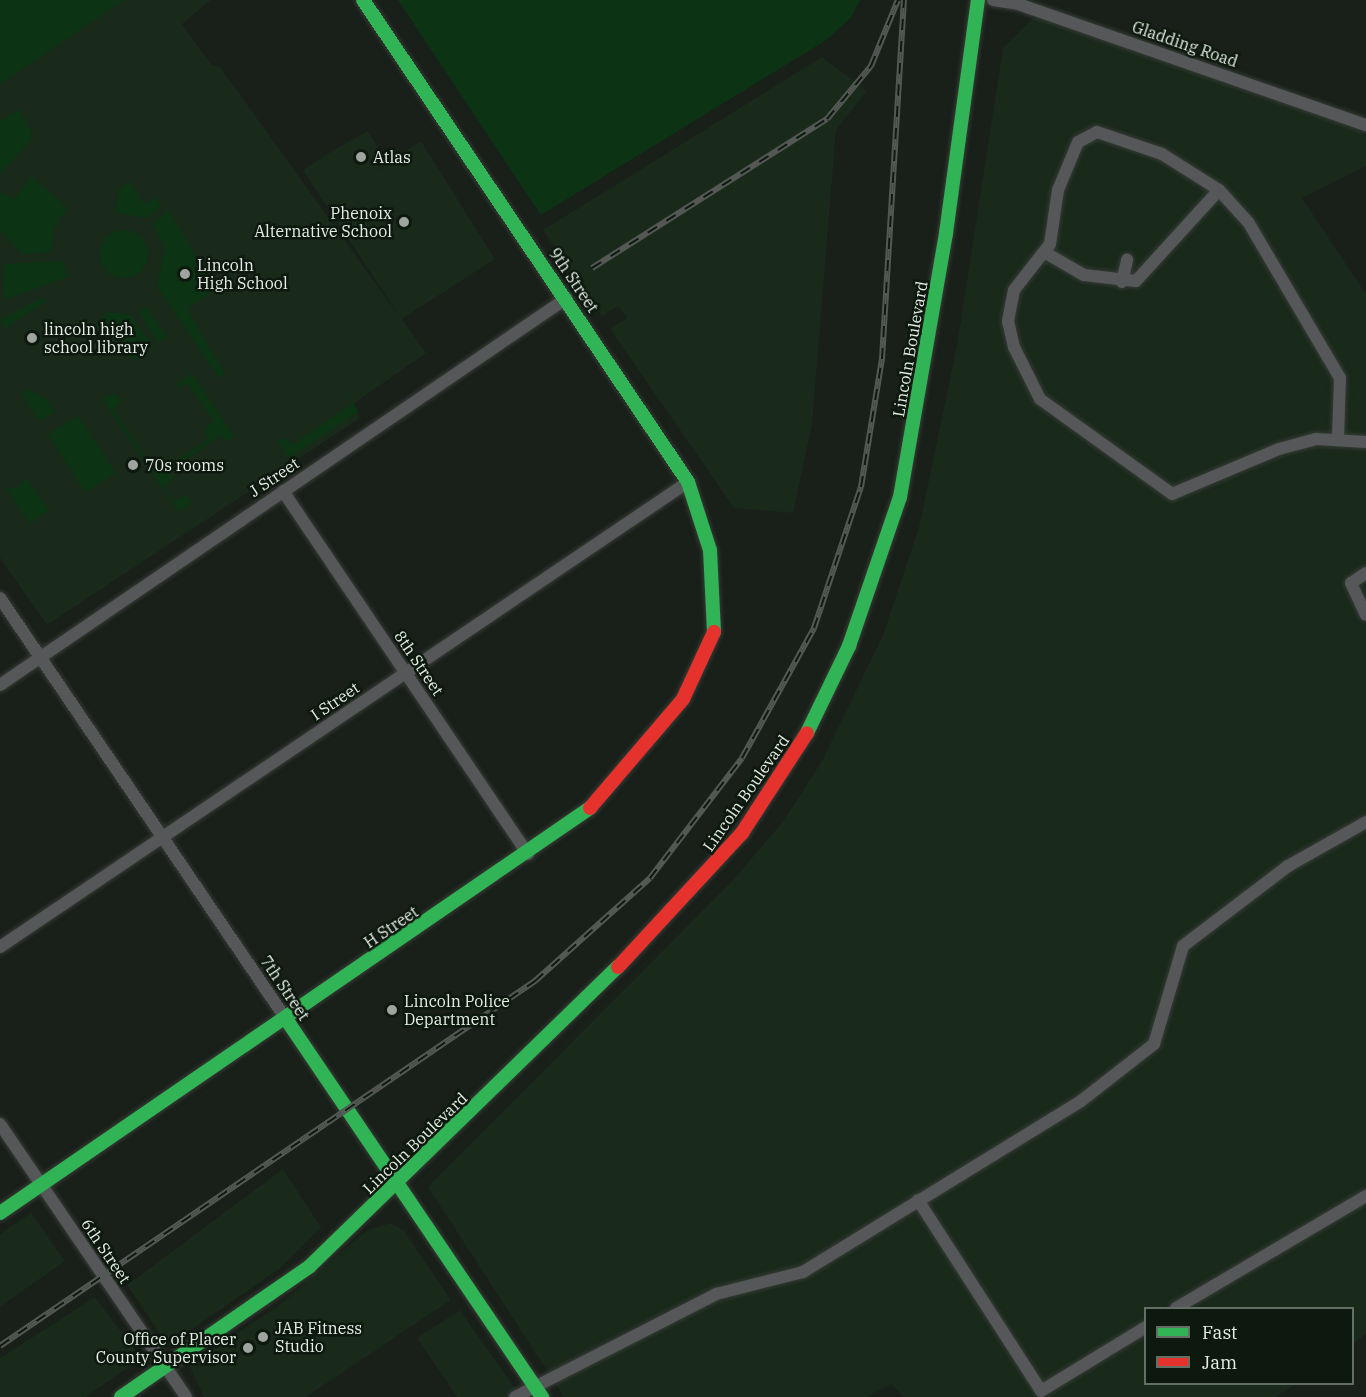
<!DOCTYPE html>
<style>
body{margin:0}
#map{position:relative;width:1366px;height:1397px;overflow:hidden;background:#191f19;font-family:"IBM Plex Serif",serif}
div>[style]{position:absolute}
.built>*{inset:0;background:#19291a}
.green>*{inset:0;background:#0c3314;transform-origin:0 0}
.round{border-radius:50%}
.roads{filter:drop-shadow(0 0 2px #363b36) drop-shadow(0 0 2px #363b36)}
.street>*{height:12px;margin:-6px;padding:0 6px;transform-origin:6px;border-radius:6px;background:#555758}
.fast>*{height:14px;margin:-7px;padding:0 7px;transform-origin:7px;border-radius:7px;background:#30b455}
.jam>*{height:14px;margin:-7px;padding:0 7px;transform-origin:7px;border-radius:7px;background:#e5322d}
.rail>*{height:6px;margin-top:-3px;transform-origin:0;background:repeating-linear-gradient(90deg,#0d190e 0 11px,#545855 0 22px);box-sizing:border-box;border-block:2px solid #545855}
.dots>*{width:16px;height:16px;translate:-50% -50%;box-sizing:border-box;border:3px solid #0d190e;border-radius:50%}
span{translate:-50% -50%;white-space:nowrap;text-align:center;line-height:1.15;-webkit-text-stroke:5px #0d190e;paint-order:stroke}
.street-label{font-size:16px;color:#e5ede5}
.poi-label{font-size:16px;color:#e5ede5}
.left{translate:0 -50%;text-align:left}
.right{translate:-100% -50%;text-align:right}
.legend{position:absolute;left:1144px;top:1307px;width:210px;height:78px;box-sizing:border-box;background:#0d190e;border:2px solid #636e64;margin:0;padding:8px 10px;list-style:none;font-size:18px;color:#e5ede5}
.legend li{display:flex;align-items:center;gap:12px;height:30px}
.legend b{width:30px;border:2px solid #636e64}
</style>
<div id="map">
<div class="built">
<i style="clip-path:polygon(0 0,211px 0,182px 24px,211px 64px,220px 67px,400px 317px,303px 170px,337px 148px,368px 131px,387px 161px,376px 171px,421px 141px,495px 259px,402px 319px,426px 353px,352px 405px,360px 418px,47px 625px,0 558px)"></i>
<i style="clip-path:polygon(1039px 12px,1366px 128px,1366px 166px,1302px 198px,1366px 294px,1366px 1334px,1353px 1344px,1352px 1308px,1146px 1308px,1146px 1384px,1296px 1384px,1276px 1397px,904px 1397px,891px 1384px,867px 1397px,564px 1397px,428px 1187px,735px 878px,784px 820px,822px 761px,883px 635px,919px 527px,957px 345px,1003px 48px)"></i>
<i style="clip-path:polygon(822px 57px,867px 91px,836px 130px,812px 425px,793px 513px,734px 508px,610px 329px,627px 318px,618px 306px,602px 316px,543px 230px)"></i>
<i style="clip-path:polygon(283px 1169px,321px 1227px,278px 1270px,174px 1342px,163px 1339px,127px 1285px)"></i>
<i style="clip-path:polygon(31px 1213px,65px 1261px,0 1307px,0 1234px)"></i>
<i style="clip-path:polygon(391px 1223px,404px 1231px,451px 1300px,306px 1397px,204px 1397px,189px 1365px,278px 1306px,367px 1230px)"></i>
<i style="clip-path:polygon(95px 1297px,136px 1351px,133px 1364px,86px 1397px,0 1397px,0 1358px)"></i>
<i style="clip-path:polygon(460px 1310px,521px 1397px,457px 1397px,417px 1338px)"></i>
</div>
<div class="green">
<i style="clip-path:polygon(0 0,124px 0,0 84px)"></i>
<i style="clip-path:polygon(398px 0,860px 0,851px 18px,825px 41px,541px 215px)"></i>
<i style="clip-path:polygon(19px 110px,32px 132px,31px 141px,0 174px,0 121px)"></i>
<i style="clip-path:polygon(32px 176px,67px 208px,54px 228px,51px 252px,22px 254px,0 231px,0 192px,14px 199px)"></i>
<i style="clip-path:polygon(129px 181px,145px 205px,156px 197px,161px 206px,147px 218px,117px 213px,118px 191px)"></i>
<i style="clip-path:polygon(168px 210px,217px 289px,187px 309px,225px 374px,219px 378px,157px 287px,165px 248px,153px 224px)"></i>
<i class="round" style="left:100px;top:230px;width:48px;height:48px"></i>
<i style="clip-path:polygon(63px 261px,68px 277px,3px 300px,4px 264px)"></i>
<i style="clip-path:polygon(44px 297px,46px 301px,4px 329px,0 319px)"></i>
<i style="clip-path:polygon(146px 306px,167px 337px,158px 343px,139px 313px)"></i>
<i style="clip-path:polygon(106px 312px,130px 314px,153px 347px,134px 360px,121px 351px,124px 344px,97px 327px)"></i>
<i style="clip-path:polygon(192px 373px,234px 436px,227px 442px,222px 435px,169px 470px,174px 478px,164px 486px,174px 501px,186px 495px,191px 503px,179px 512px,102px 399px,116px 393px,121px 403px,113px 409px,151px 465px,161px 459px,167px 466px,209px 439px,204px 430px,214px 420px,187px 383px,179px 388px,177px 383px)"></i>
<i style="clip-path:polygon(29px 389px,48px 400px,55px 412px,40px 421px,21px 394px)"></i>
<i style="clip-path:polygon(349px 394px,358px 412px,289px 458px,278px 442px,285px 437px,292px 445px,351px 405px)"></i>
<i style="left:78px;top:415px;width:69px;height:36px;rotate:57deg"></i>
<i style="clip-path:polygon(26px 478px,49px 510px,30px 524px,6px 489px,18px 487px)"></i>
</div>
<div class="roads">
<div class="street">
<i style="left:993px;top:0;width:25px;rotate:9deg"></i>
<i style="left:1018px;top:4px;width:368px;rotate:19.2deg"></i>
<i style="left:1044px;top:252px;width:46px;rotate:29.9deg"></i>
<i style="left:1084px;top:275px;width:52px;rotate:6.6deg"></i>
<i style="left:1136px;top:281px;width:123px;rotate:-47.6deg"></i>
<i style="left:1122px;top:282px;width:23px;rotate:-77deg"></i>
<i style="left:1338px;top:438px;width:60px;rotate:-88.1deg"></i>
<i style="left:1340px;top:378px;width:181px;rotate:-120.5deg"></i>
<i style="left:1248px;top:222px;width:43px;rotate:-132.2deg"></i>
<i style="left:1219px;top:190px;width:67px;rotate:-147.7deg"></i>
<i style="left:1162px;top:154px;width:69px;rotate:-161.3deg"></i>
<i style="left:1097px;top:132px;width:21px;rotate:152deg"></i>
<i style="left:1078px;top:142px;width:52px;rotate:112.6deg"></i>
<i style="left:1058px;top:190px;width:55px;rotate:98.4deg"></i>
<i style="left:1050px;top:244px;width:58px;rotate:128deg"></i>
<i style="left:1014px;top:290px;width:32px;rotate:101deg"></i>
<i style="left:1008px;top:321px;width:27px;rotate:77deg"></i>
<i style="left:1014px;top:347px;width:58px;rotate:63.4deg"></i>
<i style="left:1040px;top:399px;width:163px;rotate:35.7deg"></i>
<i style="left:1172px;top:494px;width:116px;rotate:-22.8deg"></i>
<i style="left:1279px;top:449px;width:38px;rotate:-15deg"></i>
<i style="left:1316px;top:439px;width:50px;rotate:3.4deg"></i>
<i style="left:283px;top:491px;width:438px;rotate:56deg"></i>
<i style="left:1366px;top:573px;width:18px;rotate:146deg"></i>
<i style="left:1351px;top:583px;width:35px;rotate:65deg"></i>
<i style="left:0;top:598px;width:509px;rotate:55.81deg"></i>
<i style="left:0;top:685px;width:686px;rotate:-34.32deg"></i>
<i style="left:0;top:947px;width:830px;rotate:-34.05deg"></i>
<i style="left:0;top:1124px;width:330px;rotate:55.7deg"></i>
<i style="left:918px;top:1200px;width:227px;rotate:57.2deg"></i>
<i style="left:1041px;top:1391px;width:123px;rotate:-31.4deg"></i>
<i style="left:1176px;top:1308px;width:221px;rotate:-30.5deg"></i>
<i style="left:515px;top:1397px;width:226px;rotate:-27.1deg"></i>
<i style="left:716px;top:1294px;width:90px;rotate:-14.2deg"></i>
<i style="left:803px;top:1272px;width:326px;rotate:-31.6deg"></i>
<i style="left:1081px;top:1101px;width:93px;rotate:-38deg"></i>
<i style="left:1154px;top:1044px;width:102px;rotate:-73.5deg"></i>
<i style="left:1183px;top:946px;width:132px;rotate:-37.3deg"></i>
<i style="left:1288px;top:866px;width:90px;rotate:-29.4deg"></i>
</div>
<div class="fast">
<i style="left:363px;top:0;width:581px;rotate:56.01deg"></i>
<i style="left:688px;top:482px;width:71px;rotate:72.1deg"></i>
<i style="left:710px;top:550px;width:82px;rotate:87.2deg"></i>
<i style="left:807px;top:733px;width:97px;rotate:-64.2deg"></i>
<i style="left:849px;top:646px;width:157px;rotate:-71.1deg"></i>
<i style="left:900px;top:497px;width:268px;rotate:-80.1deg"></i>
<i style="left:946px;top:233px;width:235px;rotate:-82.2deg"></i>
<i style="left:286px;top:1019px;width:457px;rotate:55.9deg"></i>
<i style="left:0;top:1213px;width:716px;rotate:-34.47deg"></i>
<i style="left:121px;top:1397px;width:229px;rotate:-34.7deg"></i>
<i style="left:309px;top:1267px;width:431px;rotate:-44.2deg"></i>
</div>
<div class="jam">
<i style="left:590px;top:808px;width:143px;rotate:-49.5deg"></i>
<i style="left:683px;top:699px;width:74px;rotate:-65.2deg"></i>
<i style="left:618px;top:967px;width:183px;rotate:-47.2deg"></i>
<i style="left:742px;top:833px;width:119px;rotate:-57deg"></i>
</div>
</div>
<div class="rail">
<i style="left:592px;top:268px;width:278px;rotate:-32.4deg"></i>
<i style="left:827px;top:119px;width:69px;rotate:-50.3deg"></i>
<i style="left:871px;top:66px;width:71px;rotate:-67.8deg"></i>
<i style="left:0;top:1346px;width:648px;rotate:-34.3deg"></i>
<i style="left:535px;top:981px;width:154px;rotate:-41.8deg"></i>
<i style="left:650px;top:878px;width:151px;rotate:-52.5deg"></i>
<i style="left:742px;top:758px;width:149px;rotate:-61deg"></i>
<i style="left:814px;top:628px;width:149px;rotate:-71.6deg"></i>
<i style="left:861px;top:487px;width:130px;rotate:-80.7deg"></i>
<i style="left:882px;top:359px;width:360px;rotate:-86.5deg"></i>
</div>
<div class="dots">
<i style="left:361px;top:157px;background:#9ea59e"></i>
<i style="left:404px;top:222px;background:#9ea59e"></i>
<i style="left:185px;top:274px;background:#9ea59e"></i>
<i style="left:32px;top:338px;background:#9ea59e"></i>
<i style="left:133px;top:465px;background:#9ea59e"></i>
<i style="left:392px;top:1010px;background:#9ea59e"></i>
<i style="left:263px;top:1337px;background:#9ea59e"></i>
<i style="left:248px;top:1348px;background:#9ea59e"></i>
</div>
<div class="street-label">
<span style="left:1185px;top:44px;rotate:19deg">Gladding Road</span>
<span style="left:574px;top:280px;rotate:56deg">9th Street</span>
<span style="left:910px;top:349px;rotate:-80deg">Lincoln Boulevard</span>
<span style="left:274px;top:477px;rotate:-34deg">J Street</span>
<span style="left:419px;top:663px;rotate:56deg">8th Street</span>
<span style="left:335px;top:701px;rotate:-34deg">I Street</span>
<span style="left:746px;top:793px;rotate:-55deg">Lincoln Boulevard</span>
<span style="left:391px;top:927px;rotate:-34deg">H Street</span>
<span style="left:285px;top:988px;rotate:56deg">7th Street</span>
<span style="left:415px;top:1143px;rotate:-44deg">Lincoln Boulevard</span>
<span style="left:106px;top:1251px;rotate:56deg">6th Street</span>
</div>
<div class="poi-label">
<span class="left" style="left:373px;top:157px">Atlas</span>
<span class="right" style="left:392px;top:222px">Phenoix<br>Alternative School</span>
<span class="left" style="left:197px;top:274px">Lincoln<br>High School</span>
<span class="left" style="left:44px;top:338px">lincoln high<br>school library</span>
<span class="left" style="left:145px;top:465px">70s rooms</span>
<span class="left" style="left:404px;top:1010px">Lincoln Police<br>Department</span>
<span class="left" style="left:275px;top:1337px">JAB Fitness<br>Studio</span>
<span class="right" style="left:236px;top:1348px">Office of Placer<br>County Supervisor</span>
</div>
<ul class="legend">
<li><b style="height:8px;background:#30b455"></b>Fast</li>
<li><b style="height:8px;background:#e5322d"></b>Jam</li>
</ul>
</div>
